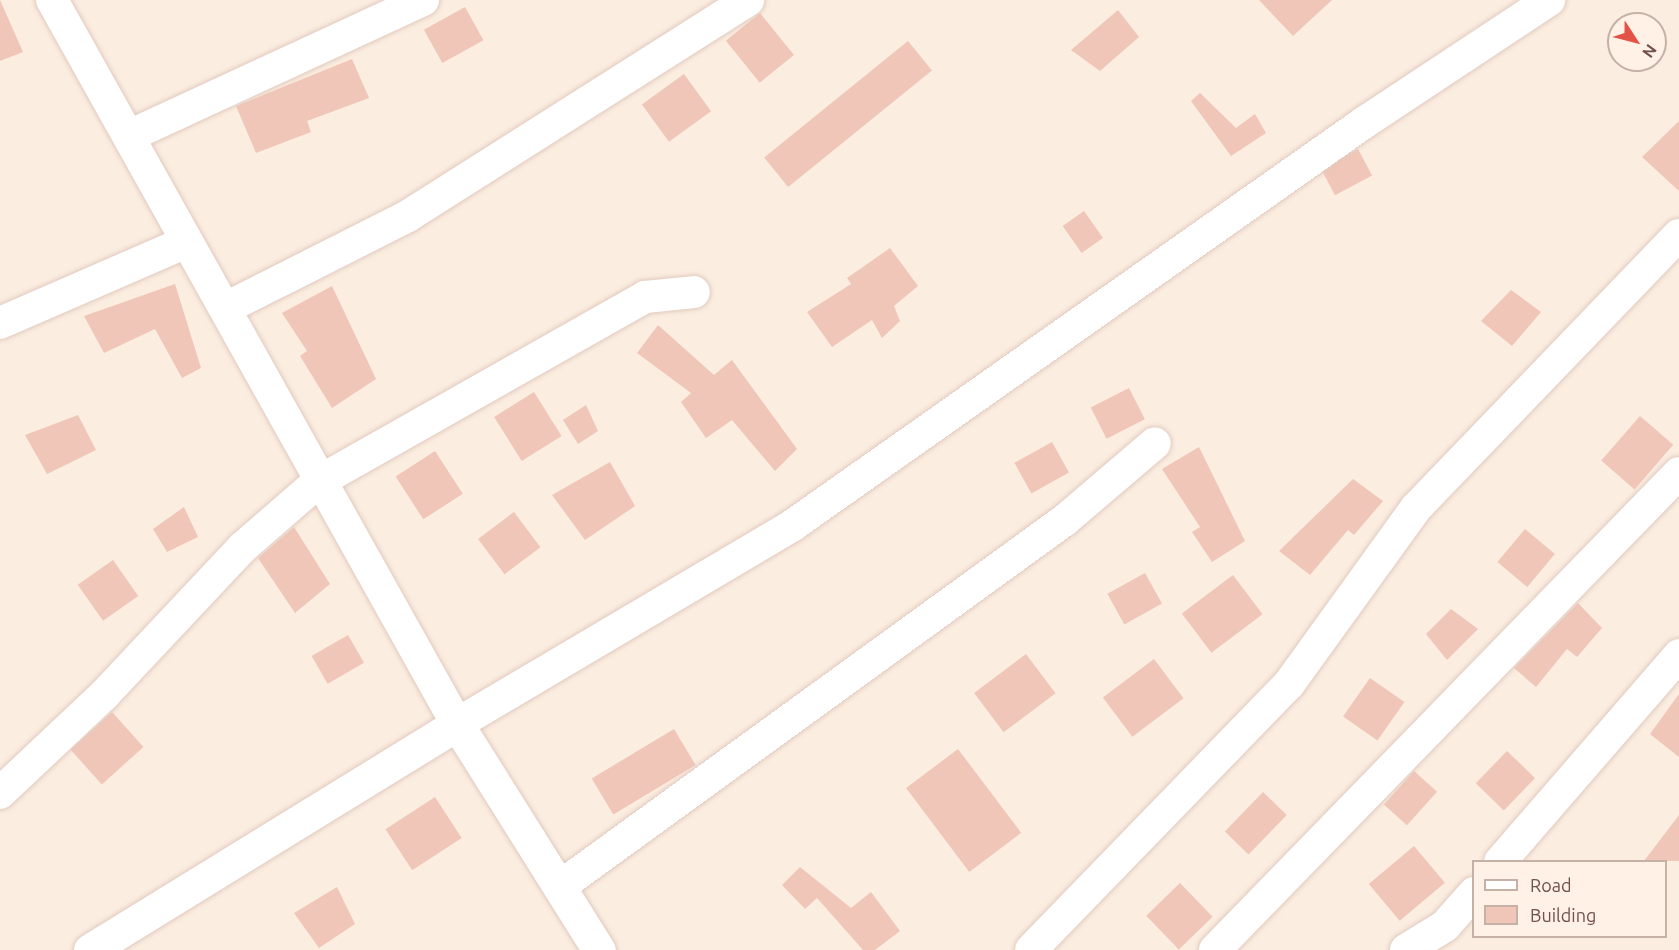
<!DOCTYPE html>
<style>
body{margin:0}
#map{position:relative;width:1679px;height:950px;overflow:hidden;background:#fbede0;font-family:Ubuntu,sans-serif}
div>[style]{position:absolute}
.building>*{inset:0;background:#f0c6b8;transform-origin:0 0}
.roads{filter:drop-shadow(0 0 2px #e1cabf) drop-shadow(0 0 2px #e1cabf)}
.minor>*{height:32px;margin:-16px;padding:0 16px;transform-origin:16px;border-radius:16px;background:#fff}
.tertiary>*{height:33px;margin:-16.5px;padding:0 16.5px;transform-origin:16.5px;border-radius:16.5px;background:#fff}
span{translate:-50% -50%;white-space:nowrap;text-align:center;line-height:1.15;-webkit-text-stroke:5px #fff1e6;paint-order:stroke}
.legend{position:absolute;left:1472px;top:860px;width:195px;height:78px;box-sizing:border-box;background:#fff1e6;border:2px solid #c6b1a7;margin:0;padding:8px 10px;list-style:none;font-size:18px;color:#715148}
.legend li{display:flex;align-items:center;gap:12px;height:30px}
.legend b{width:30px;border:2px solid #c6b1a7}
.north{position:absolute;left:1607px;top:12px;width:60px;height:60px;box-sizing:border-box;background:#fff1e6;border:2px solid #c6b1a7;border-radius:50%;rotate:126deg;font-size:16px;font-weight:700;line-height:24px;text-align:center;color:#715148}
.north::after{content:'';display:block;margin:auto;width:21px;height:27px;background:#e35348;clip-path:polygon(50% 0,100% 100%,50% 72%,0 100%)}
</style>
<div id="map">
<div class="building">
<i style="clip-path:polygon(0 0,23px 52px,0 61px)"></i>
<i style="clip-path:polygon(1259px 0,1332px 0,1293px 36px)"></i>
<i style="left:465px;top:7px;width:38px;height:47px;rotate:61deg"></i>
<i style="clip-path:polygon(1118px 10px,1139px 37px,1100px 71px,1071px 50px)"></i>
<i style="left:760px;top:13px;width:54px;height:44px;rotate:51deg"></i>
<i style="left:908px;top:41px;width:38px;height:185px;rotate:51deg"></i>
<i style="clip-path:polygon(352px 59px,369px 98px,307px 121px,311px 132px,256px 153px,236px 106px)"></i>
<i style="left:684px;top:74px;width:46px;height:52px;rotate:54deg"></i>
<i style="clip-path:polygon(1200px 93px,1236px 128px,1255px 114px,1266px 133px,1231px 156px,1191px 101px)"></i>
<i style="clip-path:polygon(1679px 121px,1679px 191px,1642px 157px)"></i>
<i style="left:1358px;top:149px;width:30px;height:42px;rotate:62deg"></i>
<i style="left:1084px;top:211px;width:33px;height:26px;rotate:55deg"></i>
<i style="clip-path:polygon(890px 248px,918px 286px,894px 306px,900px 321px,882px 338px,872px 320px,832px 347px,807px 312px,851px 284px,847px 278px)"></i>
<i style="clip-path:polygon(175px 284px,201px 368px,182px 378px,155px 329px,104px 353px,84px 316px)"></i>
<i style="clip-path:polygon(332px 286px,376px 379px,332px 408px,300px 356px,307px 351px,282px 313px)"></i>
<i style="clip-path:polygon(1511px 290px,1541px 312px,1512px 346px,1481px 321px)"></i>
<i style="clip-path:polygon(658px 325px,714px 375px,732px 360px,797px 449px,775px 471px,732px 420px,706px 438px,681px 402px,691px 393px,637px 353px)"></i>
<i style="left:1129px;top:388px;width:35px;height:43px;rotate:63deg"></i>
<i style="left:534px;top:392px;width:52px;height:47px;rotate:58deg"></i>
<i style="clip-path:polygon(586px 405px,598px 431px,578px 444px,563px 420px)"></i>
<i style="clip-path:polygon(78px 415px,96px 450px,47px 474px,25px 435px)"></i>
<i style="left:1640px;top:416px;width:44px;height:59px;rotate:41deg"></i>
<i style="left:1052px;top:442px;width:35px;height:43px;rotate:61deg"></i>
<i style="clip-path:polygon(1199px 447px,1245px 541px,1212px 562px,1192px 532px,1200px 527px,1162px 469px)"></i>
<i style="left:435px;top:451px;width:51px;height:47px;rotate:57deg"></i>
<i style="clip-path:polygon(610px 462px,635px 506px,585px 540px,552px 495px)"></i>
<i style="clip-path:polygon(1353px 479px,1383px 501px,1354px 535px,1348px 530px,1310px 575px,1279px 551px)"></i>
<i style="clip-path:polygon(184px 507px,198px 537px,167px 552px,153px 529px)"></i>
<i style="left:514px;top:512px;width:44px;height:45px;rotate:53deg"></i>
<i style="clip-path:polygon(294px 527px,330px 584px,295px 613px,258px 558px)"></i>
<i style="left:1525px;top:529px;width:39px;height:43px;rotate:40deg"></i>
<i style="left:113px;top:560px;width:44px;height:43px;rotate:55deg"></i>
<i style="left:1145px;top:573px;width:35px;height:43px;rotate:61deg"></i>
<i style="left:1233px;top:575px;width:49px;height:64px;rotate:53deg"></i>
<i style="clip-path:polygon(1578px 603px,1602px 628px,1577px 657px,1567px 649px,1536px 687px,1514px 668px)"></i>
<i style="clip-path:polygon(1451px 609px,1478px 629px,1447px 660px,1426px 634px)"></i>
<i style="left:348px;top:635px;width:32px;height:42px;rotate:60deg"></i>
<i style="left:1026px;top:654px;width:49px;height:65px;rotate:53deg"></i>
<i style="left:1154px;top:659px;width:49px;height:64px;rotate:53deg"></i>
<i style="left:1370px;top:678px;width:42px;height:47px;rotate:35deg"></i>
<i style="clip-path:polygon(1679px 694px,1679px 757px,1650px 734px)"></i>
<i style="left:112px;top:712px;width:47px;height:56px;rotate:48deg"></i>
<i style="left:674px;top:729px;width:42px;height:96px;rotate:59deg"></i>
<i style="left:958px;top:749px;width:105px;height:65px;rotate:53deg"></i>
<i style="left:1507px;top:751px;width:39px;height:45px;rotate:44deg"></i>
<i style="left:1414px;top:771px;width:31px;height:45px;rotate:42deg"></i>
<i style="left:1263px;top:792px;width:33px;height:55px;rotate:44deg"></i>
<i style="left:435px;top:797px;width:49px;height:59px;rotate:57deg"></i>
<i style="clip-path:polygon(1679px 815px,1679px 861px,1644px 861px)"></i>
<i style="left:1414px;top:846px;width:48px;height:59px;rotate:50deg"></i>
<i style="clip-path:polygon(800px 867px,851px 908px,871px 892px,900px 931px,875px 950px,863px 950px,817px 898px,805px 909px,782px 885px)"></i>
<i style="left:1180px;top:883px;width:47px;height:47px;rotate:46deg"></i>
<i style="clip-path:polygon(337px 887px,355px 924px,319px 948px,294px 913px)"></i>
</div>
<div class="roads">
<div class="minor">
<i style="left:52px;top:0;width:830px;rotate:60.78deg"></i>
<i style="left:457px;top:724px;width:391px;rotate:-30.6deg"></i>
<i style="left:793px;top:525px;width:700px;rotate:-35.17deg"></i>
<i style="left:1365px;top:122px;width:221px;rotate:-33.5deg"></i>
<i style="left:129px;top:136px;width:324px;rotate:-24.8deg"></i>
<i style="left:226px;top:308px;width:204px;rotate:-26.8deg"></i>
<i style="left:408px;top:216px;width:403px;rotate:-32.4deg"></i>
<i style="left:0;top:323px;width:201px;rotate:-23.5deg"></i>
<i style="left:0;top:793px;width:143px;rotate:-43.3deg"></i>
<i style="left:104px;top:695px;width:202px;rotate:-46.8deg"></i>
<i style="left:242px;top:548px;width:101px;rotate:-41deg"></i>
<i style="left:318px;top:482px;width:376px;rotate:-29.5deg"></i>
<i style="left:645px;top:297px;width:49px;rotate:-5.8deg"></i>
<i style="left:1500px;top:862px;width:274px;rotate:-49.1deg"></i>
<i style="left:562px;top:885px;width:621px;rotate:-35.97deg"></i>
<i style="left:1065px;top:520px;width:118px;rotate:-40.5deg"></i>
<i style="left:1031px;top:950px;width:371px;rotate:-45.9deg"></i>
<i style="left:1289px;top:684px;width:217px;rotate:-54.2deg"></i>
<i style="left:1416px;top:508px;width:379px;rotate:-46.1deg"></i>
<i style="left:1215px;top:950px;width:665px;rotate:-45.79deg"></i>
<i style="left:1406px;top:950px;width:46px;rotate:-31.6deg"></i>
<i style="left:1445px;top:926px;width:44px;rotate:-48.7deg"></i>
</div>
<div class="tertiary">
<i style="left:90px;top:950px;width:431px;rotate:-31.6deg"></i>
<i style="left:457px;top:724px;width:267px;rotate:57.9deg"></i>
</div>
</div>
<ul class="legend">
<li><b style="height:8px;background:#fff"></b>Road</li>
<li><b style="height:16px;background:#f0c6b8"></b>Building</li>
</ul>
<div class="north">N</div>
</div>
